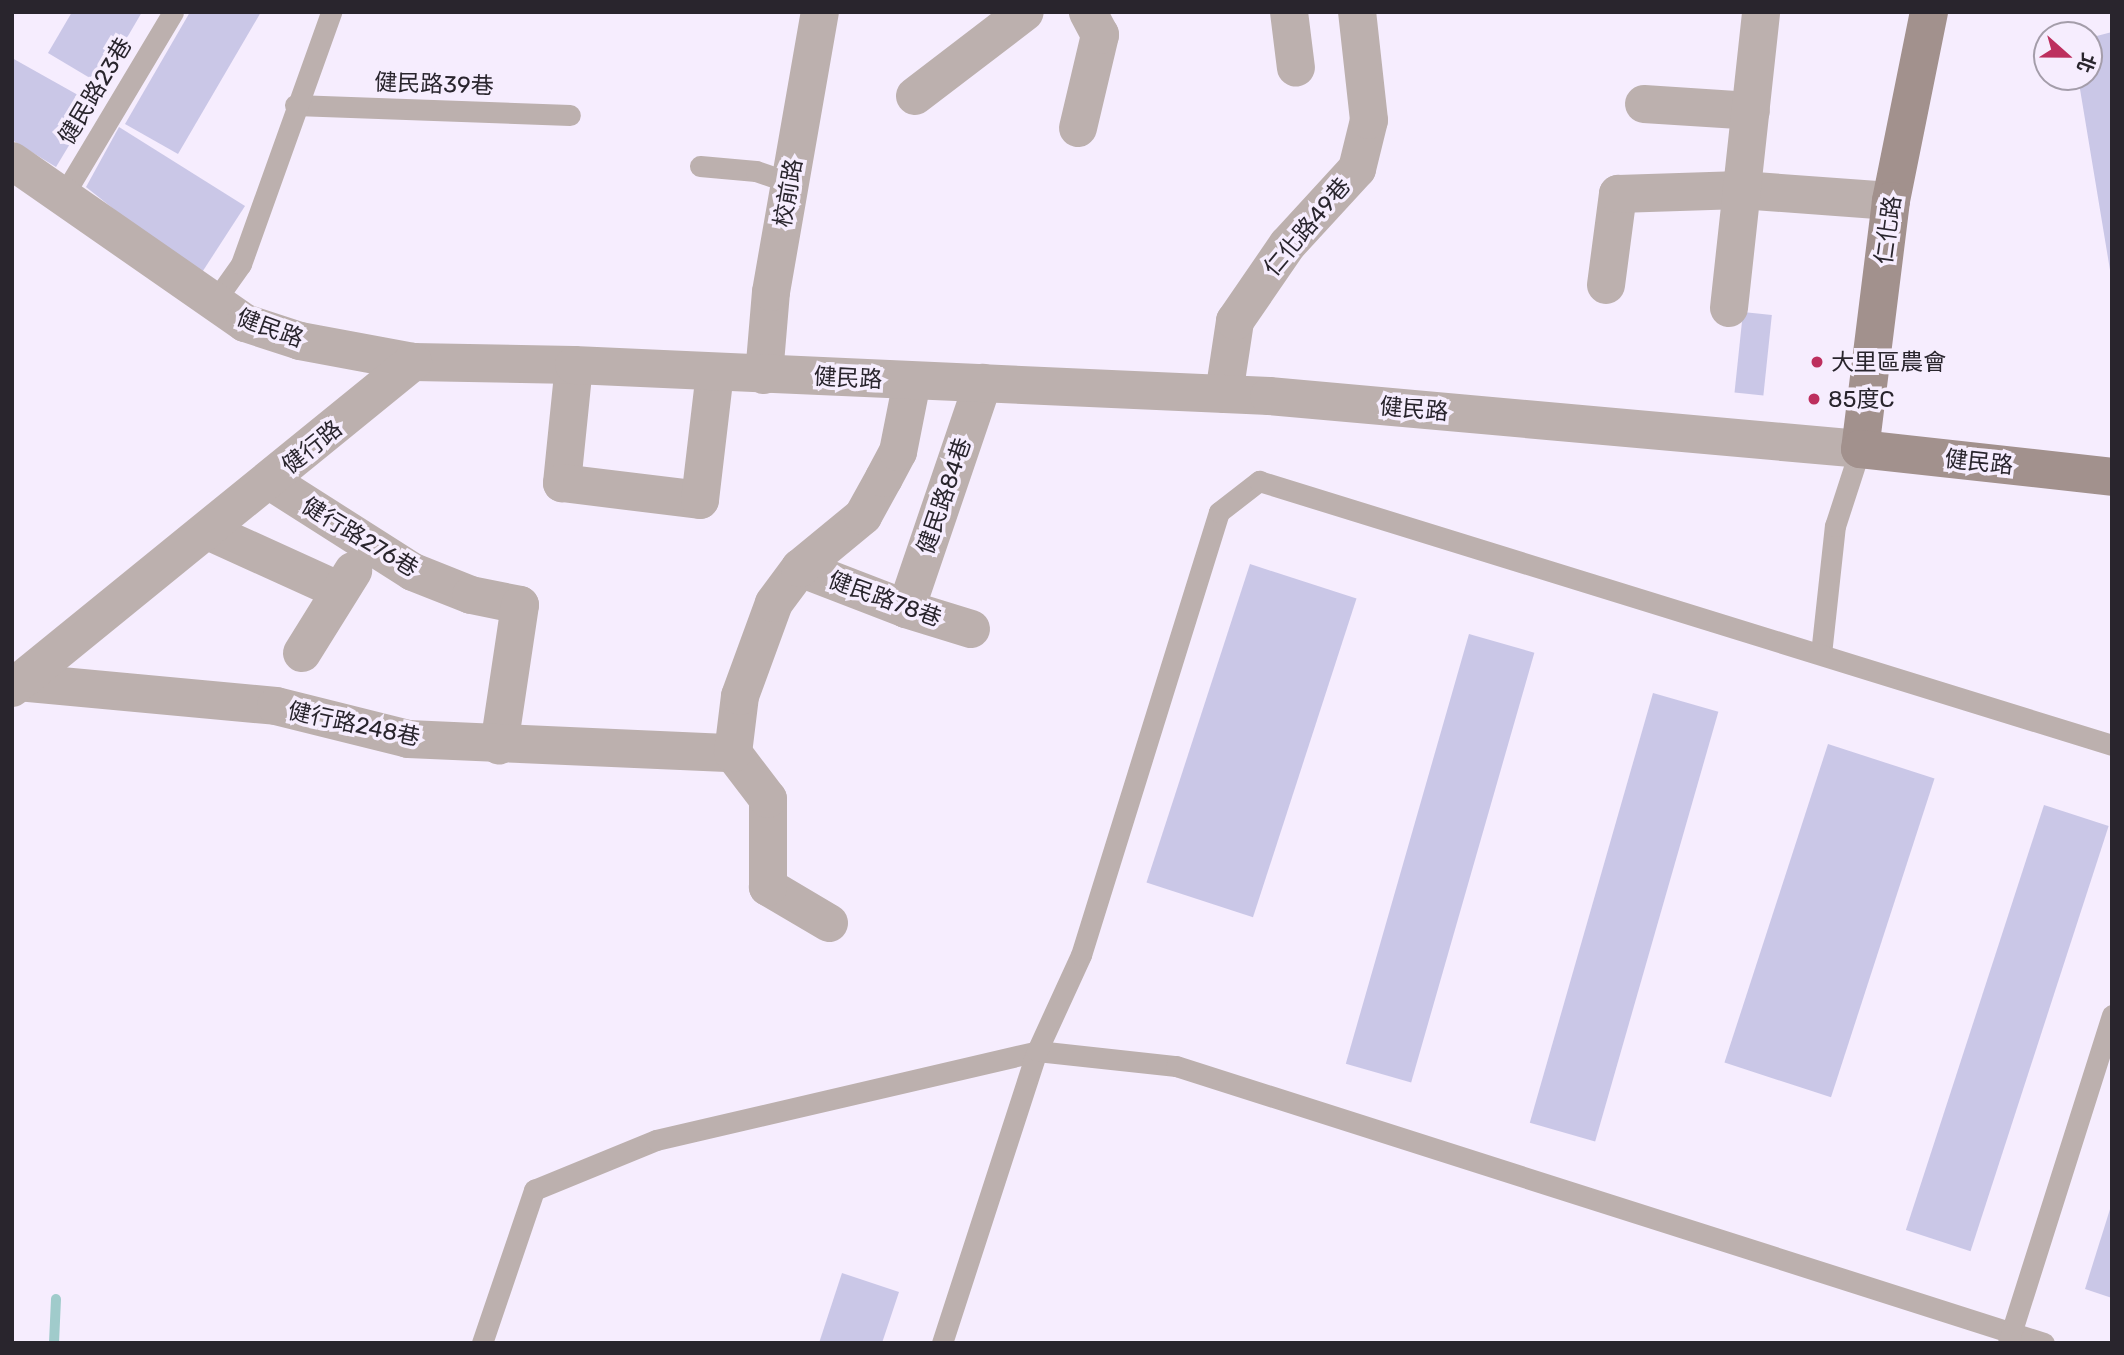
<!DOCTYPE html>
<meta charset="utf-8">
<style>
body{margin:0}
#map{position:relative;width:2124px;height:1355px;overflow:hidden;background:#f6edfe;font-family:Rubik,"Noto Sans TC",sans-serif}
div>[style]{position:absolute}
.stream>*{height:10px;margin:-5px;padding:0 5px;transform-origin:5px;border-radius:5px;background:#a0cbcb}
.building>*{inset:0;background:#cac7e7;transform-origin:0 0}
.service>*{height:21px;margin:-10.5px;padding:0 10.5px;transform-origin:10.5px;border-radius:10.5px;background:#bcb0ae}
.minor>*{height:38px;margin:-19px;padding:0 19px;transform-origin:19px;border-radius:19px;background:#bcb0ae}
.tertiary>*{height:38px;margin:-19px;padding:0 19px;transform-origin:19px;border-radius:19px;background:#bcb0ae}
.secondary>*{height:38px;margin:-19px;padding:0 19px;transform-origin:19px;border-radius:19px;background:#a2918d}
.dots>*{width:19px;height:19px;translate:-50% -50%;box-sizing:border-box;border:4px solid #f6edfe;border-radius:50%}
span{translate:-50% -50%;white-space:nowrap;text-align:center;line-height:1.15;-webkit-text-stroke:7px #f6edfe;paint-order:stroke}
.street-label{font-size:23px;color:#29252d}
.poi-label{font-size:23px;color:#29252d}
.left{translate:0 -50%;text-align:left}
.frame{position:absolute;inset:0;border:14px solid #29252d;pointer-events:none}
.north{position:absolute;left:2033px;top:21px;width:70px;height:70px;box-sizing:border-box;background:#f6edfe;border:2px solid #a49daa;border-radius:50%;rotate:111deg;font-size:19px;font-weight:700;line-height:28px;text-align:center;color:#29252d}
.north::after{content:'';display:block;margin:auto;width:24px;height:32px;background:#bd2f5e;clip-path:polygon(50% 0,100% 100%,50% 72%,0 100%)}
</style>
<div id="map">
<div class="stream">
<i style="left:54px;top:1343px;width:44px;rotate:-87.4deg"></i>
</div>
<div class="building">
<i style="clip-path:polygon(72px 12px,142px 12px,100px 84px,48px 53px)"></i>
<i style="clip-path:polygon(190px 12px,261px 12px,178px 154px,125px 124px)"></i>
<i style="clip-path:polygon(2112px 32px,2112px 270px,2110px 270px,2078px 77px,2089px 77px,2089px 38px)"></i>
<i style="clip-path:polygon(12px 58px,94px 104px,56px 167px,12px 140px)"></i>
<i style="clip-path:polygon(119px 127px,245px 206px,199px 277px,86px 187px)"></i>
<i style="left:1743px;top:312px;width:29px;height:81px;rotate:6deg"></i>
<i style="left:1250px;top:564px;width:112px;height:335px;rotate:18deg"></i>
<i style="left:1469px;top:634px;width:68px;height:447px;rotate:16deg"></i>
<i style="left:1653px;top:693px;width:68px;height:447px;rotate:16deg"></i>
<i style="left:1828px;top:744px;width:112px;height:335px;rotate:18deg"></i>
<i style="left:2044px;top:805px;width:68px;height:447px;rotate:18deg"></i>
<i style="clip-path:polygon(2111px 1206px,2112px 1206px,2112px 1298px,2085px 1289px)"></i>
<i style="clip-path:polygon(842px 1273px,899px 1292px,882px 1343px,819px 1343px)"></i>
</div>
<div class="service">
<i style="left:295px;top:105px;width:275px;rotate:2.1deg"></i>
<i style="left:700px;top:166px;width:56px;rotate:5.1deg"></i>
<i style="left:756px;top:171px;width:36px;rotate:19deg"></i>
<i style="left:63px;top:196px;width:214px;rotate:-59.1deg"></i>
<i style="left:212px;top:305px;width:50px;rotate:-54.7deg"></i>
<i style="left:241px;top:264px;width:268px;rotate:-70.3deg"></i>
<i style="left:1821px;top:654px;width:129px;rotate:-83.8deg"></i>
<i style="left:1835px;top:526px;width:81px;rotate:-72deg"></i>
<i style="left:482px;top:1343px;width:162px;rotate:-71.2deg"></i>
<i style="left:534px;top:1190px;width:132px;rotate:-22.3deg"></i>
<i style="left:656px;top:1140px;width:391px;rotate:-13.1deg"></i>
<i style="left:1037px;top:1051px;width:140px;rotate:6.2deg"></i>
<i style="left:1176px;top:1066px;width:911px;rotate:17.7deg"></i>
<i style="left:942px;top:1343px;width:307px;rotate:-72deg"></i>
<i style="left:1037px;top:1051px;width:106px;rotate:-65.4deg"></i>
<i style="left:1081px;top:955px;width:464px;rotate:-72.7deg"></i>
<i style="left:1219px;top:512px;width:51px;rotate:-37.8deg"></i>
<i style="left:1259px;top:481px;width:893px;rotate:17.2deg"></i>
<i style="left:2008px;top:1343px;width:344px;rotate:-72.4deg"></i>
</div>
<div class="minor">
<i style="left:1289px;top:12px;width:56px;rotate:82.9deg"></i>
<i style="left:915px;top:96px;width:138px;rotate:-37.4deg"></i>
<i style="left:1644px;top:104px;width:107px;rotate:3.7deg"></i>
<i style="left:1078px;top:128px;width:96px;rotate:-76.7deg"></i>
<i style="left:1100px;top:35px;width:26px;rotate:-118deg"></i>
<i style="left:1606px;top:285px;width:92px;rotate:-82.5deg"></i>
<i style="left:1618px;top:194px;width:123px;rotate:-1.9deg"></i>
<i style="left:1741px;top:190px;width:150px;rotate:4.2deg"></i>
<i style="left:1729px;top:308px;width:298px;rotate:-83.8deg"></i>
<i style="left:574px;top:365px;width:119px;rotate:95.8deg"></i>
<i style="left:562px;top:483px;width:139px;rotate:7deg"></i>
<i style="left:700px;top:500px;width:129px;rotate:-83.3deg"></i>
<i style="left:764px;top:375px;width:83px;rotate:-85.2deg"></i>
<i style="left:771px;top:292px;width:284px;rotate:-80.1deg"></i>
<i style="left:1224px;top:394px;width:74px;rotate:-81.4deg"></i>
<i style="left:1235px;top:321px;width:93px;rotate:-55.5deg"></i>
<i style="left:1288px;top:244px;width:102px;rotate:-47.4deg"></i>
<i style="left:1357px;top:169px;width:50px;rotate:-76.2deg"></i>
<i style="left:1369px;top:120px;width:109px;rotate:-96.3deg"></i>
<i style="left:270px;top:481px;width:169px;rotate:32.5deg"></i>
<i style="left:413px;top:572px;width:62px;rotate:21.6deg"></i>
<i style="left:471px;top:595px;width:50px;rotate:11.5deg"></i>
<i style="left:520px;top:605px;width:142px;rotate:98.5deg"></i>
<i style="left:210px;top:532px;width:141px;rotate:24.4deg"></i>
<i style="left:800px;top:568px;width:114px;rotate:21.1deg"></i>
<i style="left:906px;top:609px;width:68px;rotate:17.1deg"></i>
<i style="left:906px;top:609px;width:239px;rotate:-71.2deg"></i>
<i style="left:302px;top:653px;width:97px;rotate:-58.1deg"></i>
<i style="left:18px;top:682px;width:259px;rotate:5.3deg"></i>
<i style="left:276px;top:706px;width:136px;rotate:14deg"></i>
<i style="left:408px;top:739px;width:325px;rotate:2.5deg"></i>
<i style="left:829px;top:923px;width:71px;rotate:-149.5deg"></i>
<i style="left:768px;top:887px;width:88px;rotate:-90deg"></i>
<i style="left:768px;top:799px;width:58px;rotate:-127.3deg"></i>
<i style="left:733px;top:753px;width:57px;rotate:-83deg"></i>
<i style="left:740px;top:696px;width:99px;rotate:-69.9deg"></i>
<i style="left:774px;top:603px;width:44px;rotate:-53.4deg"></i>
<i style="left:800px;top:568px;width:82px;rotate:-39.5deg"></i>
<i style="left:863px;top:516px;width:43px;rotate:-61.1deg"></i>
<i style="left:884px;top:478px;width:30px;rotate:-62deg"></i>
<i style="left:898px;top:452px;width:72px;rotate:-78.8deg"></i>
</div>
<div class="tertiary">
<i style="left:12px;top:161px;width:284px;rotate:34.8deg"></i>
<i style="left:245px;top:323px;width:58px;rotate:18.1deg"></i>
<i style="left:300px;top:341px;width:115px;rotate:10.5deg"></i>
<i style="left:413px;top:362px;width:161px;rotate:1.1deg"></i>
<i style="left:574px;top:365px;width:696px;rotate:2.55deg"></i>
<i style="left:1269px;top:396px;width:593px;rotate:5.12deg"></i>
<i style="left:12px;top:688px;width:517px;rotate:-39.11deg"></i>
</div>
<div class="secondary">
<i style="left:1929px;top:12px;width:193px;rotate:101.4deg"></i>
<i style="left:1891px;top:201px;width:250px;rotate:97.1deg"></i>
<i style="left:1860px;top:449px;width:254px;rotate:6.3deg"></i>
</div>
<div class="dots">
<i style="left:1817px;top:362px;background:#bd2f5e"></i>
<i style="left:1814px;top:399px;background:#bd2f5e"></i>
</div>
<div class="street-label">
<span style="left:434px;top:84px;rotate:2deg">健民路39巷</span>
<span style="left:95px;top:91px;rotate:-59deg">健民路23巷</span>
<span style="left:788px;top:193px;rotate:-80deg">校前路</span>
<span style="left:1307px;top:227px;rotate:-50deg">仁化路49巷</span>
<span style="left:1888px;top:230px;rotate:-82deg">仁化路</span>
<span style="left:270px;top:328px;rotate:20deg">健民路</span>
<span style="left:848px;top:378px;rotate:3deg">健民路</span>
<span style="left:1414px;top:409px;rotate:5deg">健民路</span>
<span style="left:312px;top:447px;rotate:-39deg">健行路</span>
<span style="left:1979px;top:462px;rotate:6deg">健民路</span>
<span style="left:944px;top:496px;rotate:-71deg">健民路84巷</span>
<span style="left:360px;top:537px;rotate:31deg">健行路276巷</span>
<span style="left:885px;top:599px;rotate:20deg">健民路78巷</span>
<span style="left:354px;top:724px;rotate:12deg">健行路248巷</span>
</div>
<div class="poi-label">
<span class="left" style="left:1831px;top:362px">大里區農會</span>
<span class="left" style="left:1828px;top:399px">85度C</span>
</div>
<div class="frame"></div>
<div class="north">北</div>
</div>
